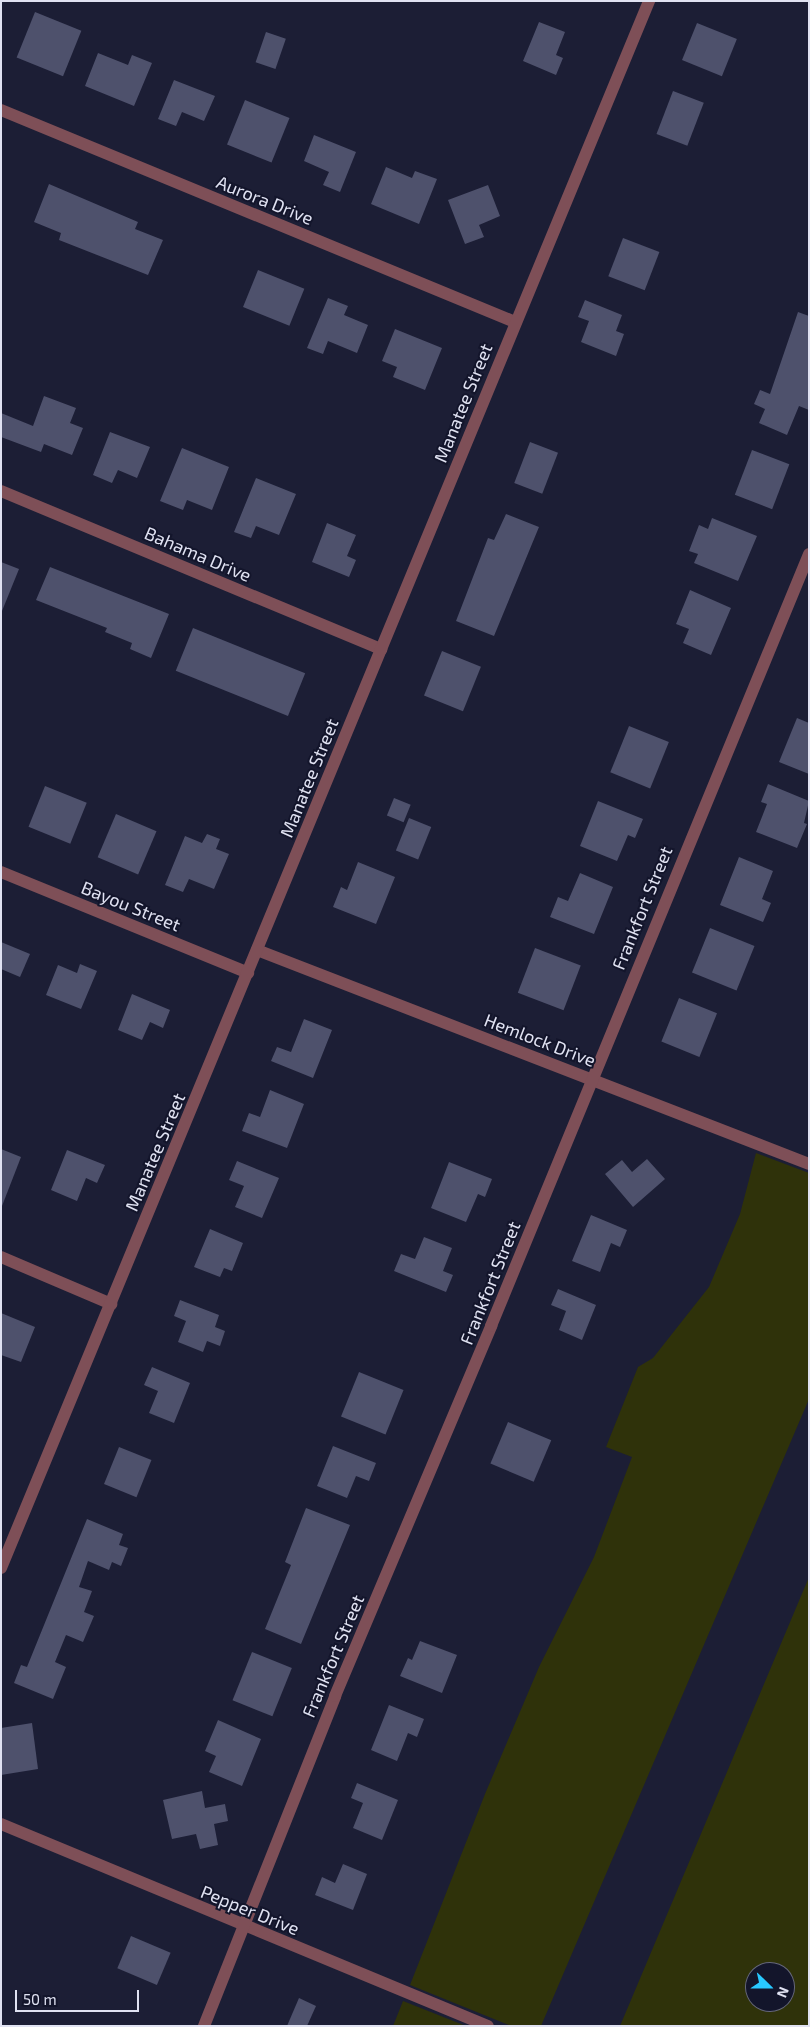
<!DOCTYPE html>
<style>
body{margin:0}
#map{position:relative;width:810px;height:2027px;overflow:hidden;background:#1c1e35;font-family:"Exo 2",sans-serif}
div>[style]{position:absolute}
.green>*{inset:0;background:#2f320a}
.building>*{inset:0;background:#4e516c;transform-origin:0 0}
.minor>*{height:12px;margin:-6px;padding:0 6px;transform-origin:6px;border-radius:6px;background:#7e4f57}
span{translate:-50% -50%;white-space:nowrap;text-align:center;line-height:1.15;-webkit-text-stroke:4px #13152b;paint-order:stroke}
.street-label{font-size:18px;color:#e0e2f2}
.frame{position:absolute;inset:0;border:2px solid #e0e2f2;pointer-events:none}
.north{position:absolute;left:745px;top:1962px;width:50px;height:50px;box-sizing:border-box;background:#13152b;border:1px solid #65677b;border-radius:50%;rotate:112deg;font-size:14px;font-weight:700;line-height:20px;text-align:center;color:#e0e2f2}
.north::after{content:'';display:block;margin:auto;width:18px;height:22px;background:#28c8ff;clip-path:polygon(50% 0,100% 100%,50% 72%,0 100%)}
.scale{position:absolute;left:15px;top:1990px;width:124px;height:22px;box-sizing:border-box;border:2px solid #e0e2f2;border-top:0;padding-left:6px;font-size:15px;line-height:18px;white-space:nowrap;color:#e0e2f2;-webkit-text-stroke:4px #13152b;paint-order:stroke}
</style>
<div id="map">
<div class="green">
<i style="clip-path:polygon(756px 1153px,809px 1173px,809px 1399px,541px 2026px,511px 2026px,410px 1985px,485px 1794px,539px 1667px,594px 1557px,632px 1457px,606px 1447px,638px 1367px,653px 1358px,709px 1287px,740px 1214px)"></i>
<i style="clip-path:polygon(evenodd,809px 1577px,809px 2026px,620px 2026px,703px 1829px,809px 1577px,755px 1972px,785px 1972px,785px 2002px,755px 2002px,755px 1972px)"></i>
<i style="clip-path:polygon(403px 2001px,466px 2026px,393px 2026px)"></i>
</div>
<div class="building">
<i style="left:35px;top:12px;width:50px;height:49px;rotate:22deg"></i>
<i style="clip-path:polygon(539px 22px,565px 32px,556px 55px,563px 58px,556px 75px,523px 61px)"></i>
<i style="left:697px;top:23px;width:43px;height:40px;rotate:22deg"></i>
<i style="left:266px;top:32px;width:21px;height:32px;rotate:19deg"></i>
<i style="clip-path:polygon(98px 53px,128px 65px,132px 55px,152px 63px,134px 106px,85px 86px)"></i>
<i style="clip-path:polygon(174px 80px,215px 96px,204px 121px,182px 112px,176px 126px,158px 119px)"></i>
<i style="left:673px;top:91px;width:33px;height:46px;rotate:21deg"></i>
<i style="left:245px;top:100px;width:48px;height:48px;rotate:22deg"></i>
<i style="clip-path:polygon(314px 135px,356px 152px,340px 192px,323px 185px,329px 172px,304px 161px)"></i>
<i style="clip-path:polygon(386px 167px,412px 178px,415px 171px,437px 179px,419px 224px,371px 204px)"></i>
<i style="clip-path:polygon(49px 184px,138px 222px,135px 229px,163px 240px,148px 275px,59px 240px,61px 233px,34px 222px)"></i>
<i style="clip-path:polygon(488px 185px,500px 216px,479px 225px,484px 237px,465px 244px,448px 200px)"></i>
<i style="left:623px;top:238px;width:39px;height:41px;rotate:21deg"></i>
<i style="left:258px;top:270px;width:50px;height:40px;rotate:22deg"></i>
<i style="clip-path:polygon(328px 298px,348px 306px,344px 315px,368px 325px,357px 353px,328px 341px,323px 354px,307px 348px)"></i>
<i style="clip-path:polygon(585px 300px,622px 315px,616px 331px,624px 334px,616px 356px,581px 342px,589px 321px,578px 317px)"></i>
<i style="clip-path:polygon(798px 312px,809px 316px,809px 410px,799px 406px,787px 435px,759px 423px,765px 409px,754px 404px,760px 390px,770px 394px)"></i>
<i style="clip-path:polygon(395px 329px,442px 348px,425px 390px,393px 377px,397px 367px,382px 361px)"></i>
<i style="clip-path:polygon(44px 396px,76px 408px,70px 423px,83px 428px,72px 455px,44px 444px,41px 452px,1px 437px,1px 413px,33px 426px)"></i>
<i style="clip-path:polygon(110px 432px,150px 447px,137px 478px,118px 470px,112px 483px,93px 475px)"></i>
<i style="left:530px;top:442px;width:30px;height:44px;rotate:21deg"></i>
<i style="clip-path:polygon(182px 448px,229px 467px,212px 510px,187px 500px,183px 510px,160px 501px)"></i>
<i style="left:752px;top:450px;width:40px;height:48px;rotate:21deg"></i>
<i style="clip-path:polygon(256px 478px,296px 494px,279px 535px,256px 526px,251px 538px,234px 532px)"></i>
<i style="clip-path:polygon(506px 514px,539px 527px,494px 636px,456px 621px,488px 538px,494px 540px)"></i>
<i style="clip-path:polygon(712px 518px,757px 536px,738px 581px,694px 563px,698px 554px,689px 551px,699px 525px,708px 529px)"></i>
<i style="clip-path:polygon(327px 523px,356px 535px,347px 556px,356px 560px,349px 577px,312px 562px)"></i>
<i style="clip-path:polygon(1px 562px,19px 569px,2px 611px,1px 611px)"></i>
<i style="clip-path:polygon(50px 567px,169px 614px,151px 658px,130px 649px,132px 643px,105px 632px,107px 628px,36px 600px)"></i>
<i style="clip-path:polygon(690px 590px,731px 608px,711px 655px,683px 643px,689px 629px,676px 624px)"></i>
<i style="left:193px;top:628px;width:121px;height:46px;rotate:22deg"></i>
<i style="left:442px;top:651px;width:42px;height:48px;rotate:22deg"></i>
<i style="clip-path:polygon(797px 718px,809px 723px,809px 774px,779px 762px)"></i>
<i style="left:629px;top:726px;width:43px;height:50px;rotate:22deg"></i>
<i style="clip-path:polygon(768px 784px,809px 801px,804px 823px,807px 824px,797px 848px,756px 832px,767px 804px,761px 802px)"></i>
<i style="left:45px;top:786px;width:45px;height:44px;rotate:22deg"></i>
<i style="left:394px;top:798px;width:18px;height:19px;rotate:22deg"></i>
<i style="clip-path:polygon(598px 801px,643px 819px,635px 838px,628px 835px,617px 861px,580px 846px)"></i>
<i style="left:116px;top:814px;width:44px;height:47px;rotate:23deg"></i>
<i style="left:409px;top:818px;width:24px;height:35px;rotate:22deg"></i>
<i style="clip-path:polygon(207px 834px,220px 839px,216px 849px,229px 854px,214px 889px,189px 879px,183px 892px,165px 885px,185px 836px,202px 843px)"></i>
<i style="clip-path:polygon(739px 857px,773px 871px,762px 899px,771px 903px,763px 922px,720px 905px)"></i>
<i style="clip-path:polygon(358px 862px,395px 877px,376px 924px,333px 907px,341px 887px,347px 890px)"></i>
<i style="clip-path:polygon(580px 873px,613px 887px,594px 934px,550px 917px,558px 897px,568px 901px)"></i>
<i style="left:710px;top:928px;width:48px;height:48px;rotate:22deg"></i>
<i style="clip-path:polygon(1px 942px,30px 954px,20px 977px,1px 969px)"></i>
<i style="left:535px;top:948px;width:49px;height:48px;rotate:21deg"></i>
<i style="clip-path:polygon(80px 964px,97px 971px,81px 1009px,46px 995px,58px 965px,77px 973px)"></i>
<i style="clip-path:polygon(132px 994px,170px 1010px,163px 1028px,150px 1022px,142px 1040px,118px 1030px)"></i>
<i style="left:679px;top:998px;width:41px;height:47px;rotate:22deg"></i>
<i style="clip-path:polygon(304px 1019px,332px 1030px,313px 1078px,271px 1061px,277px 1047px,291px 1052px)"></i>
<i style="clip-path:polygon(270px 1090px,304px 1104px,287px 1148px,242px 1131px,249px 1113px,260px 1117px)"></i>
<i style="clip-path:polygon(1px 1149px,21px 1157px,2px 1206px,1px 1206px)"></i>
<i style="clip-path:polygon(67px 1150px,105px 1165px,97px 1183px,86px 1178px,77px 1201px,51px 1190px)"></i>
<i style="clip-path:polygon(647px 1159px,665px 1179px,633px 1207px,605px 1174px,622px 1160px,632px 1172px)"></i>
<i style="clip-path:polygon(237px 1161px,279px 1178px,262px 1218px,235px 1207px,244px 1186px,229px 1180px)"></i>
<i style="clip-path:polygon(449px 1162px,492px 1179px,485px 1197px,478px 1194px,466px 1222px,431px 1208px)"></i>
<i style="clip-path:polygon(591px 1215px,627px 1230px,620px 1247px,611px 1243px,600px 1272px,572px 1261px)"></i>
<i style="clip-path:polygon(210px 1229px,243px 1243px,232px 1271px,224px 1268px,220px 1277px,194px 1267px)"></i>
<i style="clip-path:polygon(424px 1237px,452px 1248px,443px 1271px,453px 1275px,446px 1292px,394px 1271px,401px 1254px,415px 1259px)"></i>
<i style="clip-path:polygon(558px 1289px,596px 1305px,582px 1340px,559px 1330px,566px 1311px,551px 1305px)"></i>
<i style="clip-path:polygon(180px 1300px,219px 1315px,215px 1327px,225px 1331px,220px 1346px,207px 1341px,203px 1352px,178px 1342px,186px 1321px,174px 1316px)"></i>
<i style="clip-path:polygon(1px 1313px,35px 1327px,21px 1362px,1px 1355px)"></i>
<i style="clip-path:polygon(152px 1367px,190px 1383px,174px 1423px,149px 1413px,158px 1391px,144px 1385px)"></i>
<i style="left:359px;top:1372px;width:48px;height:48px;rotate:22deg"></i>
<i style="left:508px;top:1422px;width:47px;height:45px;rotate:23deg"></i>
<i style="clip-path:polygon(333px 1446px,376px 1463px,369px 1481px,356px 1476px,347px 1498px,317px 1486px)"></i>
<i style="left:119px;top:1447px;width:35px;height:40px;rotate:22deg"></i>
<i style="clip-path:polygon(306px 1508px,350px 1525px,301px 1644px,265px 1629px,291px 1565px,285px 1562px)"></i>
<i style="clip-path:polygon(87px 1519px,123px 1534px,119px 1545px,128px 1548px,121px 1566px,112px 1562px,109px 1570px,88px 1561px,79px 1587px,92px 1591px,84px 1612px,94px 1616px,83px 1642px,66px 1635px,55px 1662px,66px 1667px,53px 1699px,14px 1683px,21px 1665px,27px 1667px)"></i>
<i style="clip-path:polygon(420px 1641px,457px 1655px,442px 1693px,400px 1676px,408px 1658px,412px 1660px)"></i>
<i style="left:252px;top:1652px;width:43px;height:52px;rotate:22deg"></i>
<i style="clip-path:polygon(389px 1705px,424px 1719px,417px 1737px,408px 1733px,397px 1761px,371px 1750px)"></i>
<i style="clip-path:polygon(218px 1720px,261px 1739px,242px 1786px,209px 1772px,216px 1756px,205px 1751px)"></i>
<i style="clip-path:polygon(32px 1723px,38px 1769px,1px 1775px,1px 1728px)"></i>
<i style="clip-path:polygon(357px 1783px,398px 1800px,382px 1840px,353px 1828px,363px 1803px,351px 1798px)"></i>
<i style="clip-path:polygon(202px 1791px,205px 1808px,225px 1804px,228px 1821px,214px 1824px,218px 1845px,200px 1849px,196px 1834px,172px 1839px,163px 1800px)"></i>
<i style="clip-path:polygon(343px 1864px,367px 1874px,353px 1910px,315px 1895px,322px 1877px,335px 1883px)"></i>
<i style="left:131px;top:1936px;width:43px;height:35px;rotate:23deg"></i>
<i style="clip-path:polygon(299px 1998px,316px 2006px,307px 2026px,287px 2026px)"></i>
</div>
<div class="minor">
<i style="left:1px;top:110px;width:556px;rotate:22.41deg"></i>
<i style="left:1px;top:491px;width:412px;rotate:22.6deg"></i>
<i style="left:1px;top:872px;width:267px;rotate:22.2deg"></i>
<i style="left:257px;top:950px;width:592px;rotate:21.19deg"></i>
<i style="left:1px;top:1257px;width:120px;rotate:23.1deg"></i>
<i style="left:1px;top:1568px;width:1696px;rotate:-67.53deg"></i>
<i style="left:1px;top:1824px;width:527px;rotate:22.53deg"></i>
<i style="left:204px;top:2026px;width:355px;rotate:-68.3deg"></i>
<i style="left:335px;top:1696px;width:402px;rotate:-67.1deg"></i>
<i style="left:491px;top:1326px;width:835px;rotate:-67.61deg"></i>
</div>
<div class="street-label">
<span style="left:265px;top:200px;rotate:22deg">Aurora Drive</span>
<span style="left:463px;top:403px;rotate:-68deg">Manatee Street</span>
<span style="left:198px;top:554px;rotate:23deg">Bahama Drive</span>
<span style="left:309px;top:778px;rotate:-68deg">Manatee Street</span>
<span style="left:131px;top:906px;rotate:22deg">Bayou Street</span>
<span style="left:642px;top:908px;rotate:-68deg">Frankfort Street</span>
<span style="left:540px;top:1040px;rotate:21deg">Hemlock Drive</span>
<span style="left:155px;top:1152px;rotate:-67deg">Manatee Street</span>
<span style="left:490px;top:1283px;rotate:-68deg">Frankfort Street</span>
<span style="left:333px;top:1656px;rotate:-67deg">Frankfort Street</span>
<span style="left:250px;top:1910px;rotate:22deg">Pepper Drive</span>
</div>
<div class="frame"></div>
<div class="north">N</div>
<div class="scale">50 m</div>
</div>
